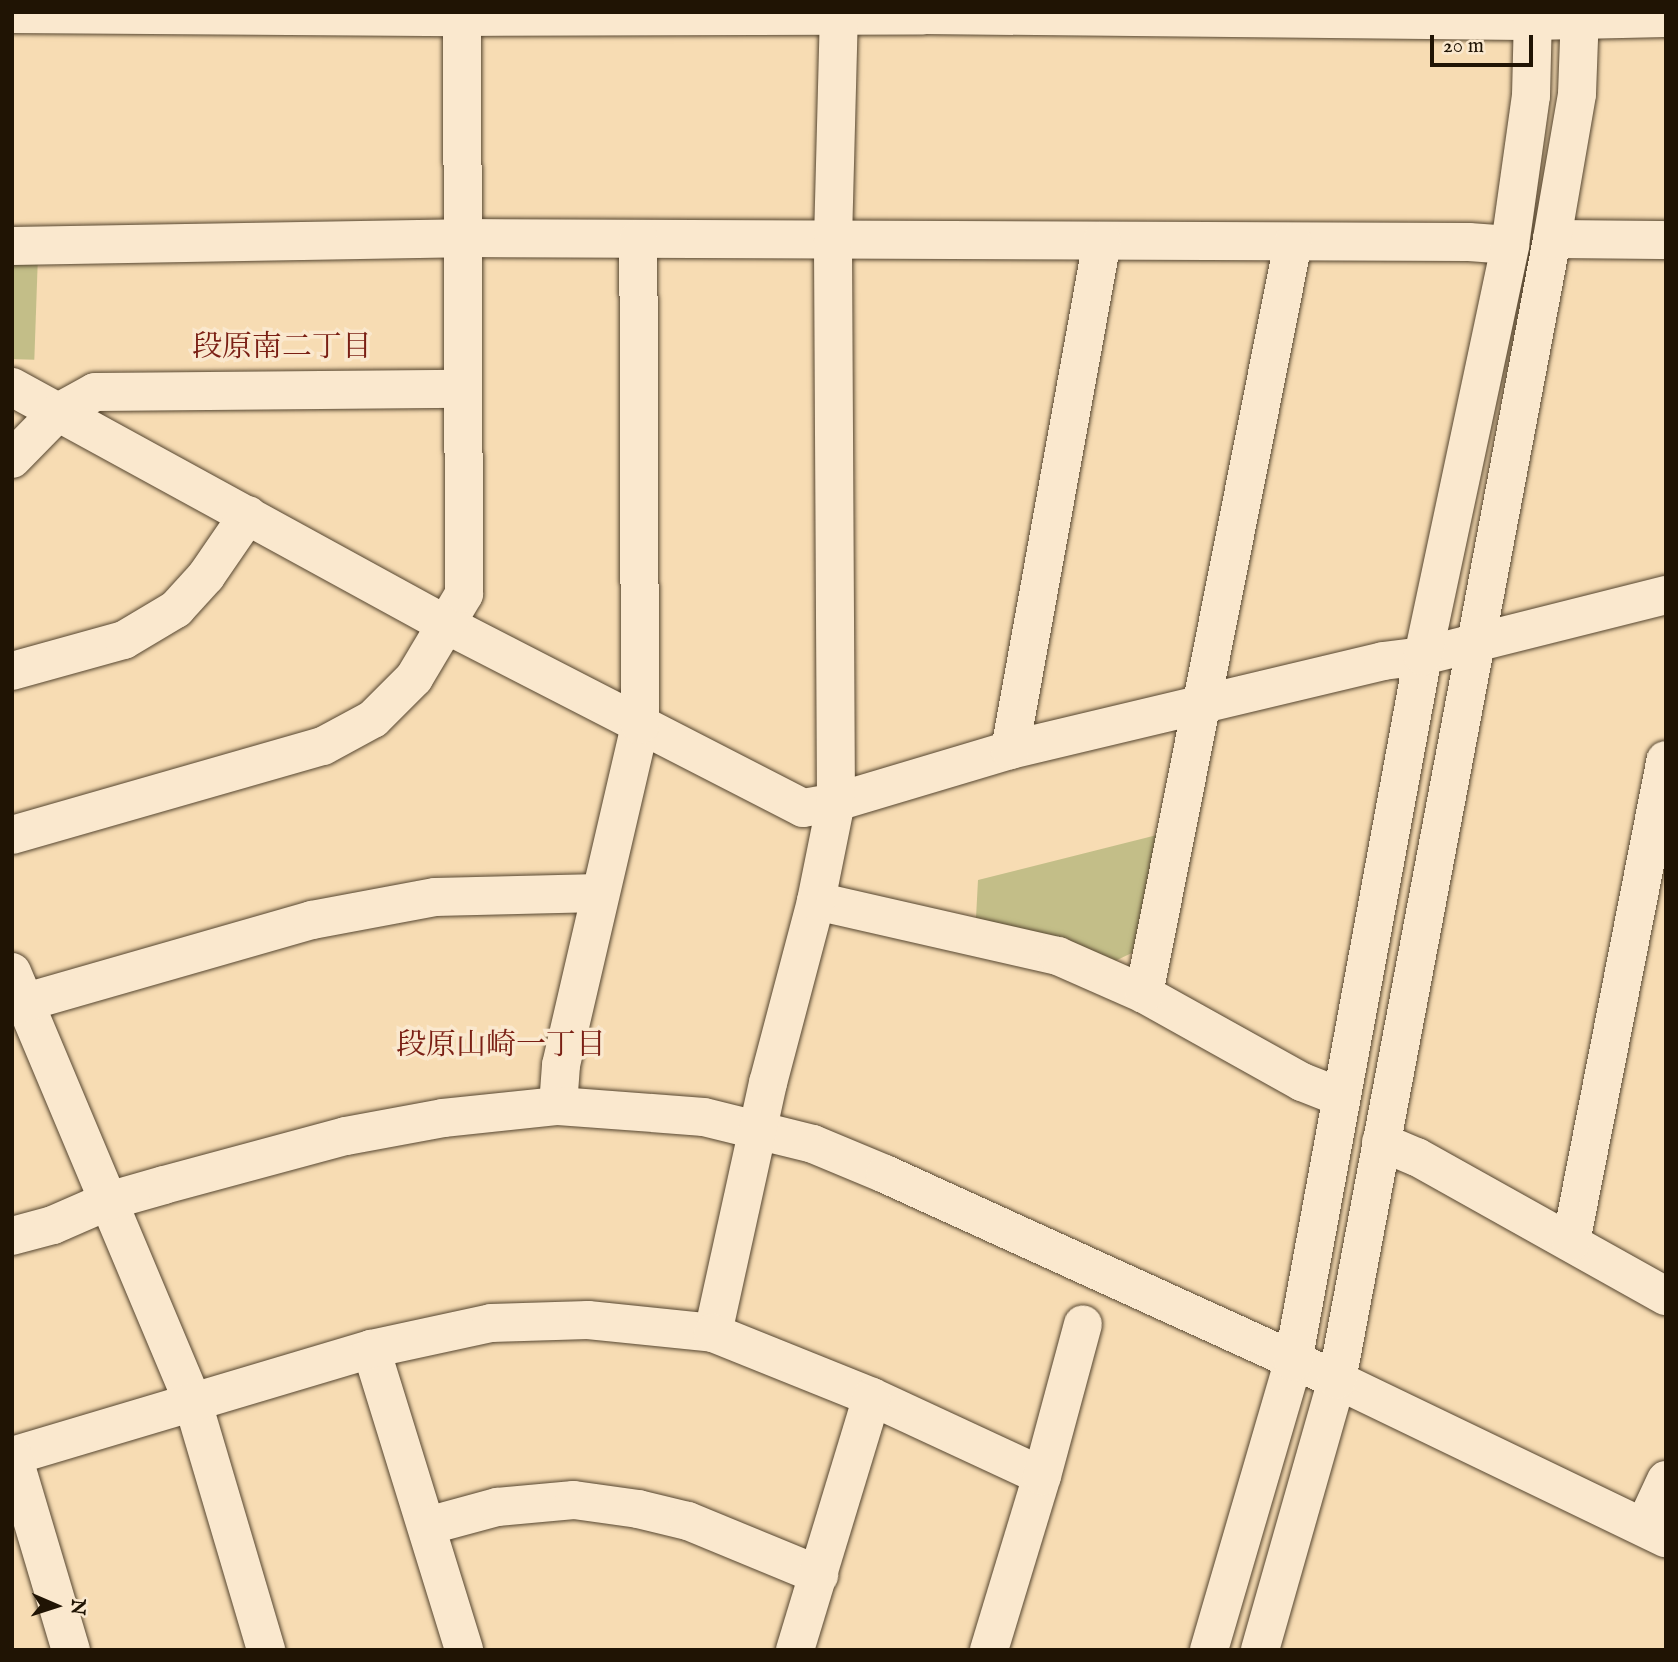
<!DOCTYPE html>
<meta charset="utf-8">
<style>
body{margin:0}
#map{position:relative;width:1678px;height:1662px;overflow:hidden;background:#f7dcb3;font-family:"IM FELL English","Noto Serif JP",serif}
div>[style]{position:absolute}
.green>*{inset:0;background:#c3be88;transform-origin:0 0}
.roads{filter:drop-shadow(0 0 2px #564630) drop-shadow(0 0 2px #564630)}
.minor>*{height:38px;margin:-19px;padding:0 19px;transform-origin:19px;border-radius:19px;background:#fae8ce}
span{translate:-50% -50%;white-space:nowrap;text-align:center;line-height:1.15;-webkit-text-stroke:7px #fae8ce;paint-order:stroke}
.neighbourhood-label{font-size:30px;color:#7a1f14}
.frame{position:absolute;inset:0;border:14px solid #201404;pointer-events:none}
.north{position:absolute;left:21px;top:1571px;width:70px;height:70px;-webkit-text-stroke:5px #fae8ce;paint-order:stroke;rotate:93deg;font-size:19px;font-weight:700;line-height:28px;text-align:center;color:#201404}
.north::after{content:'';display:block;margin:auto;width:24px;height:32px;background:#201404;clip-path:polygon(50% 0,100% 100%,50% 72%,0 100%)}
.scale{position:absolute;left:1430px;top:35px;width:103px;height:32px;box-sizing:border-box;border:4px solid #201404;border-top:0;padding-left:9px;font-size:21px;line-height:24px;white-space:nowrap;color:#201404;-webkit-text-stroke:5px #fae8ce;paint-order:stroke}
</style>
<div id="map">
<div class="green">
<i style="left:12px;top:254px;width:26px;height:105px;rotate:2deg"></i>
<i style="clip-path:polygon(1157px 835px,1138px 950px,1115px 961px,1071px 941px,976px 918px,978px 880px)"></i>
</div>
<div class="roads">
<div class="minor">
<i style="left:12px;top:14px;width:450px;rotate:0.4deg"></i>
<i style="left:462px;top:17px;width:461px;rotate:-0.2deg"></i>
<i style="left:923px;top:15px;width:610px;rotate:0.56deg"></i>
<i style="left:1533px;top:21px;width:133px;rotate:-1.3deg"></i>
<i style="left:1552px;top:239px;width:114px;rotate:0.5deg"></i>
<i style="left:12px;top:246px;width:450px;rotate:-1deg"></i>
<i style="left:462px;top:238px;width:1007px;rotate:0.23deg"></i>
<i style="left:1469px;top:242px;width:41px;rotate:4.2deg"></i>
<i style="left:12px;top:387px;width:496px;rotate:28.7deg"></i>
<i style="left:447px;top:625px;width:400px;rotate:27.2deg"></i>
<i style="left:803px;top:808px;width:34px;rotate:-10deg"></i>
<i style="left:836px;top:802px;width:182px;rotate:-16.6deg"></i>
<i style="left:1010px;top:750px;width:383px;rotate:-13.4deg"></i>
<i style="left:1383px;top:661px;width:40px;rotate:-7.1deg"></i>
<i style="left:1423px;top:656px;width:251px;rotate:-14.1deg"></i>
<i style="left:12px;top:459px;width:64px;rotate:-45.6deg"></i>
<i style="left:57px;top:413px;width:43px;rotate:-28.9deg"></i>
<i style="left:95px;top:392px;width:368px;rotate:-0.5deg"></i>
<i style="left:12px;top:671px;width:116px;rotate:-15.5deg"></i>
<i style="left:124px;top:640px;width:61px;rotate:-30.8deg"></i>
<i style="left:176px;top:609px;width:45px;rotate:-47.7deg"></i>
<i style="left:206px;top:576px;width:74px;rotate:-55.5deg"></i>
<i style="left:1010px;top:750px;width:517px;rotate:-79.75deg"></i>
<i style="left:12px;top:835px;width:323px;rotate:-16deg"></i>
<i style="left:323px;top:746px;width:57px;rotate:-28.4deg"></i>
<i style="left:373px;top:719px;width:58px;rotate:-45deg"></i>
<i style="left:414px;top:678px;width:98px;rotate:-59.2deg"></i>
<i style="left:464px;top:594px;width:577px;rotate:-90.2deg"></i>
<i style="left:816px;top:901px;width:248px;rotate:12.8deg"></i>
<i style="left:1058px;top:956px;width:94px;rotate:23.8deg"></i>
<i style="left:1144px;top:994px;width:181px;rotate:29.1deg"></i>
<i style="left:1302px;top:1082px;width:41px;rotate:21.5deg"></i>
<i style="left:12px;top:972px;width:467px;rotate:67.2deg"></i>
<i style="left:193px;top:1403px;width:258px;rotate:73.5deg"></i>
<i style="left:1144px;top:994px;width:766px;rotate:-78.78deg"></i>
<i style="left:12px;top:1006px;width:312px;rotate:-16deg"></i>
<i style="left:312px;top:920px;width:125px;rotate:-10.6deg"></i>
<i style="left:435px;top:897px;width:165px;rotate:-1.4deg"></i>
<i style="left:558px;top:1106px;width:41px;rotate:-85.8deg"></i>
<i style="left:561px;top:1065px;width:349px;rotate:-76.9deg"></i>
<i style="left:640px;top:725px;width:486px;rotate:-90.2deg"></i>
<i style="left:1381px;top:1142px;width:39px;rotate:23deg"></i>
<i style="left:1417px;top:1157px;width:285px;rotate:29.2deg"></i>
<i style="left:12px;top:1236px;width:42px;rotate:-15deg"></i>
<i style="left:53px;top:1225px;width:60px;rotate:-23.6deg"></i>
<i style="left:108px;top:1201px;width:58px;rotate:-15.9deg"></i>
<i style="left:164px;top:1185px;width:188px;rotate:-15.1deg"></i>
<i style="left:346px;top:1136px;width:99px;rotate:-10.5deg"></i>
<i style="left:443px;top:1118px;width:116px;rotate:-6deg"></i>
<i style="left:558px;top:1106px;width:146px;rotate:4.3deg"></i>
<i style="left:704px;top:1117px;width:112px;rotate:13.9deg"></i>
<i style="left:813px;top:1144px;width:78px;rotate:22.6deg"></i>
<i style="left:885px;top:1174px;width:497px;rotate:24.5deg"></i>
<i style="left:1337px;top:1380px;width:365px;rotate:25.7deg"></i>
<i style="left:1571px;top:1242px;width:491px;rotate:-78.9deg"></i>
<i style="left:713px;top:1333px;width:256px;rotate:-77.6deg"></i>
<i style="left:768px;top:1083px;width:188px;rotate:-75.2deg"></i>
<i style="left:816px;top:901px;width:101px;rotate:-78.6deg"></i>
<i style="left:836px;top:802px;width:562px;rotate:-90.31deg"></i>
<i style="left:833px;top:240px;width:228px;rotate:-88.5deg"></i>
<i style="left:371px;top:1349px;width:315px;rotate:72.8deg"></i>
<i style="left:12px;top:1456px;width:375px;rotate:-16.6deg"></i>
<i style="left:371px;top:1349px;width:123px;rotate:-12.2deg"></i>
<i style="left:491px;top:1323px;width:97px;rotate:-1.8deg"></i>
<i style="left:588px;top:1320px;width:126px;rotate:5.9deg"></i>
<i style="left:713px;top:1333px;width:171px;rotate:21.9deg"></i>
<i style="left:872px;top:1397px;width:187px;rotate:24.9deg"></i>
<i style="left:13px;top:1456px;width:202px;rotate:73.4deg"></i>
<i style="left:427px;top:1526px;width:73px;rotate:-15.2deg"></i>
<i style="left:497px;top:1507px;width:77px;rotate:-5.2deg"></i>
<i style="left:574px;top:1500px;width:65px;rotate:8deg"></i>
<i style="left:638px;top:1509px;width:51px;rotate:13.5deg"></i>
<i style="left:688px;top:1521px;width:142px;rotate:22.4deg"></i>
<i style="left:1644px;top:1527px;width:52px;rotate:-64.9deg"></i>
<i style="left:795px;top:1650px;width:264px;rotate:-73.1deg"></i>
<i style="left:989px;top:1650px;width:182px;rotate:-73.1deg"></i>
<i style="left:1042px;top:1476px;width:157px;rotate:-74.9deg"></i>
<i style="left:1209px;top:1650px;width:300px;rotate:-73.7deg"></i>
<i style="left:1293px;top:1362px;width:718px;rotate:-79.57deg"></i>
<i style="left:1423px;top:656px;width:420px;rotate:-78deg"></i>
<i style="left:1510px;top:245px;width:150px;rotate:-82deg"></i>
<i style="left:1531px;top:96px;width:84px;rotate:-88.6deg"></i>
<i style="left:1260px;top:1650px;width:281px;rotate:-74.1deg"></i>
<i style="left:1337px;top:1380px;width:1161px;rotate:-79.33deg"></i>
<i style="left:1552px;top:239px;width:147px;rotate:-80.2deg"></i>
<i style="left:1577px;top:94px;width:82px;rotate:-87.9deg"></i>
</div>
</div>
<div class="neighbourhood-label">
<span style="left:282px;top:348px">段原南二丁目</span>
<span style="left:501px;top:1046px">段原山崎一丁目</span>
</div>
<div class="frame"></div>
<div class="north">N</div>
<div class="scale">20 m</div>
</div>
